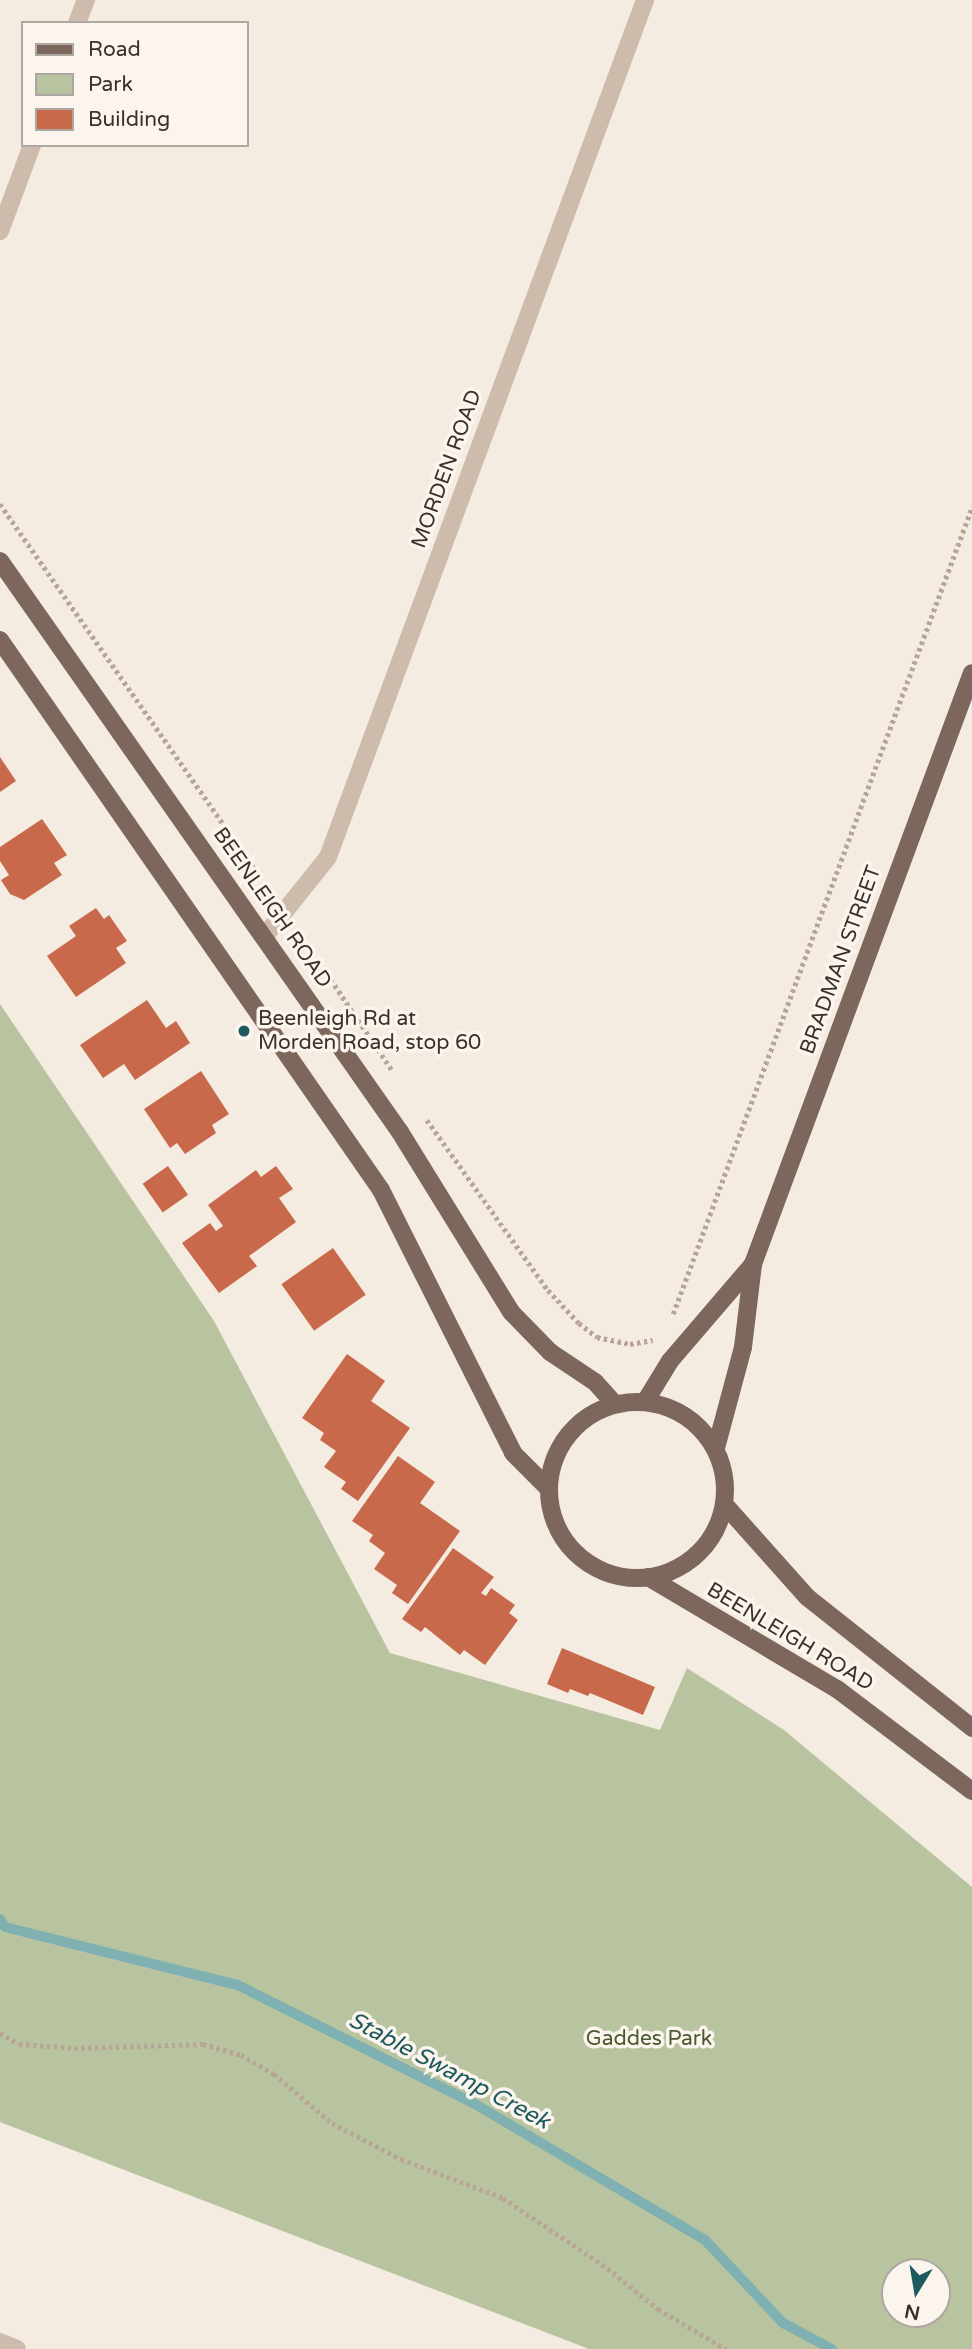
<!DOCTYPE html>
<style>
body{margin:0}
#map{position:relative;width:972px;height:2349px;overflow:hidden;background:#f4ebe1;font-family:"Varela Round",sans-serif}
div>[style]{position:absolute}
.green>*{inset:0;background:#b8c4a0}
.stream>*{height:10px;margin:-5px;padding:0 5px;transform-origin:5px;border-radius:5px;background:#7fb0b2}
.building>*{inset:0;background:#c8694b;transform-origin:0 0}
.path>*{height:4.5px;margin-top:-2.25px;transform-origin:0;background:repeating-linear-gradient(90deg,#b9a596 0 3.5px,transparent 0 7px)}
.minor>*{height:18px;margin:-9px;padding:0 9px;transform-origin:9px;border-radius:9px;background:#cdbbac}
.major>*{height:18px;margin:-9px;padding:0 9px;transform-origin:9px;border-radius:9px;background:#7d675c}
.major>.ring{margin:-9px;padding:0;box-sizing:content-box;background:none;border:18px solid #7d675c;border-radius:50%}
.dots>*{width:19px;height:19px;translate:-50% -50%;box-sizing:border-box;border:4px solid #fbf5ee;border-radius:50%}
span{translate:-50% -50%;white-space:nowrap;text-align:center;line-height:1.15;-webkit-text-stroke:7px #fbf5ee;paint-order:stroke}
.street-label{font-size:21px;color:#3b302b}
.poi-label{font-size:21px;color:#3b302b}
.left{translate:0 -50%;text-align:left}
.park-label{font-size:21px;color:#4a5a2e}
.water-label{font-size:23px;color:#1f5a5e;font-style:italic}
.legend{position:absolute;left:21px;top:21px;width:228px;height:126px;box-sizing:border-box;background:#fbf5ee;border:2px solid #aea6a0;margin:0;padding:9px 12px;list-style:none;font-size:21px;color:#3b302b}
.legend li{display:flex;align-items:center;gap:14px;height:35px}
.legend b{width:35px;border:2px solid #aea6a0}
.north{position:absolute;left:881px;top:2258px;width:70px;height:70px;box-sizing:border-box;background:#fbf5ee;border:2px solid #aea6a0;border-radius:50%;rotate:191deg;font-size:19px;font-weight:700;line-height:28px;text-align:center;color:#3b302b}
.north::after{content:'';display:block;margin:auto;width:24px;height:32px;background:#1f5a5e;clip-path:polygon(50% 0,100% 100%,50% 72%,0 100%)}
</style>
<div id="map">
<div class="green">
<i style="clip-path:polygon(evenodd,0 1004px,214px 1321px,390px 1653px,660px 1730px,687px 1668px,784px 1730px,972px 1887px,972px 2349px,589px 2349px,0 2122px,0 1004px,895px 2272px,937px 2272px,937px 2314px,895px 2314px,895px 2272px)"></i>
</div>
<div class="stream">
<i style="left:0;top:1919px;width:9px;rotate:58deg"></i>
<i style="left:5px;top:1927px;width:240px;rotate:14deg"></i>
<i style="left:238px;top:1985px;width:265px;rotate:26.7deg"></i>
<i style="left:475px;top:2104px;width:267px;rotate:30.6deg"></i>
<i style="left:705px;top:2240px;width:114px;rotate:46.8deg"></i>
<i style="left:783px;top:2323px;width:55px;rotate:28deg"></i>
</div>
<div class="building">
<i style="clip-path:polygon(0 757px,16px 781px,0 792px)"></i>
<i style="clip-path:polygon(42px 819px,67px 855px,54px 863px,62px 875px,24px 900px,10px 894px,1px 880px,9px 875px,0 861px,0 847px)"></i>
<i style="clip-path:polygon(96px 908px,104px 919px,109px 915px,127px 941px,116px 948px,126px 963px,76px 997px,47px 956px,76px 936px,69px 926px)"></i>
<i style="clip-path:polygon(147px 1000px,166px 1028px,176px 1021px,190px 1043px,135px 1080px,124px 1064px,103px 1078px,80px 1045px)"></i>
<i style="clip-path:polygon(201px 1071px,229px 1114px,212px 1125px,216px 1133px,185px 1154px,177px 1143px,170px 1148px,144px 1109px)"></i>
<i style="left:168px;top:1166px;width:35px;height:31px;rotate:55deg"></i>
<i style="clip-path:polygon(276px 1166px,293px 1189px,279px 1198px,296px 1222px,249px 1256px,257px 1266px,219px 1293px,182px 1243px,210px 1223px,216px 1231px,223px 1226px,208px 1205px,256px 1170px,261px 1177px)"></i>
<i style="left:333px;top:1248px;width:57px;height:63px;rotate:55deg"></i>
<i style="clip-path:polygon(347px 1354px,385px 1381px,371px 1401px,410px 1428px,358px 1501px,341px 1489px,346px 1482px,324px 1467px,336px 1451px,320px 1440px,324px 1433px,302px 1418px)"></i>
<i style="clip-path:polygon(398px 1456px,435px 1482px,420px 1503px,460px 1531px,408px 1604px,392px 1593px,397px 1585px,374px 1569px,385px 1553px,369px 1541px,373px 1535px,352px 1521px)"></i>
<i style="clip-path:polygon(453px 1548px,494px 1577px,481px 1593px,486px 1596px,491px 1588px,515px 1605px,509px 1613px,518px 1620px,485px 1665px,464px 1650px,460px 1655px,425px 1627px,421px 1632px,402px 1619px)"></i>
<i style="clip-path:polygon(562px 1648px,655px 1687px,643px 1715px,590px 1693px,588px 1696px,570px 1689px,568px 1693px,547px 1684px)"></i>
</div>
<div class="path">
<i style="left:0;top:504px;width:449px;rotate:55.1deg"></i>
<i style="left:319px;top:962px;width:130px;rotate:55.9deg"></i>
<i style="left:427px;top:1120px;width:209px;rotate:54.6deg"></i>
<i style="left:548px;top:1290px;width:45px;rotate:46.8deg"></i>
<i style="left:579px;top:1323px;width:23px;rotate:38deg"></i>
<i style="left:597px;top:1337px;width:34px;rotate:12deg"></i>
<i style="left:630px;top:1344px;width:23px;rotate:-10deg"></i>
<i style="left:673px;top:1314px;width:861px;rotate:-69.67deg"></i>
<i style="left:0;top:2033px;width:22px;rotate:30deg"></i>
<i style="left:19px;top:2044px;width:55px;rotate:4.2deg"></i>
<i style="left:74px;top:2048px;width:129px;rotate:-1.8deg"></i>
<i style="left:203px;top:2044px;width:40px;rotate:16deg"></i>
<i style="left:241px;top:2055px;width:38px;rotate:30deg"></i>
<i style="left:274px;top:2074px;width:76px;rotate:40.2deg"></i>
<i style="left:332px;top:2123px;width:78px;rotate:27.6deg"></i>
<i style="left:401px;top:2159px;width:109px;rotate:20.9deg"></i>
<i style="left:503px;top:2198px;width:119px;rotate:33.7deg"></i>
<i style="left:602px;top:2264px;width:72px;rotate:38.8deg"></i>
<i style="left:658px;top:2309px;width:79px;rotate:30.5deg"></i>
</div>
<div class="minor">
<i style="left:77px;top:23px;width:25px;rotate:-69deg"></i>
<i style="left:0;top:231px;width:92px;rotate:-69.6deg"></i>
<i style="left:264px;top:937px;width:102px;rotate:-51.3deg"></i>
<i style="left:328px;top:857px;width:914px;rotate:-69.7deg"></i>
<i style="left:0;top:2342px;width:18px;rotate:22deg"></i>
</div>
<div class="major">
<i style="left:0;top:561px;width:697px;rotate:54.99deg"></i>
<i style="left:400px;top:1132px;width:211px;rotate:58.3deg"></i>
<i style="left:511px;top:1312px;width:56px;rotate:45.7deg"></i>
<i style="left:550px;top:1352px;width:54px;rotate:33.7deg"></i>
<i style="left:595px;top:1382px;width:30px;rotate:48deg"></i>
<i style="left:0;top:640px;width:669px;rotate:55.29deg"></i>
<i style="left:381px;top:1190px;width:294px;rotate:63.3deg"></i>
<i style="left:513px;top:1453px;width:51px;rotate:45deg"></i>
<i style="left:645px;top:1402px;width:48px;rotate:-58.6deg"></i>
<i style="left:670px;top:1361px;width:128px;rotate:-49.4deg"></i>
<i class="ring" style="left:549px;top:1402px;width:158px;height:158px"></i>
<i style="left:716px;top:1448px;width:105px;rotate:-75deg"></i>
<i style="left:743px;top:1347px;width:84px;rotate:-83.1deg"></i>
<i style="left:753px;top:1264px;width:630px;rotate:-69.67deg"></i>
<i style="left:725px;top:1505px;width:123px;rotate:48.3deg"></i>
<i style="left:807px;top:1597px;width:211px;rotate:38.4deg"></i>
<i style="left:648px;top:1577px;width:220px;rotate:30.7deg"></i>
<i style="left:837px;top:1689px;width:169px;rotate:37.1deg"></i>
</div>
<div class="dots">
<i style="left:244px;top:1031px;background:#1f5a5e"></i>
</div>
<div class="street-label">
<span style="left:447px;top:469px;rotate:-70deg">MORDEN ROAD</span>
<span style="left:272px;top:908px;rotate:55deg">BEENLEIGH ROAD</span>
<span style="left:841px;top:960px;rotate:-70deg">BRADMAN STREET</span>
<span style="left:790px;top:1637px;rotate:31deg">BEENLEIGH ROAD</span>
</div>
<div class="poi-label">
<span class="left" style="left:258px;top:1031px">Beenleigh Rd at<br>Morden Road, stop 60</span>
</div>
<div class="park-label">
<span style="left:649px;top:2039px">Gaddes Park</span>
</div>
<div class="water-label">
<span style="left:449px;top:2071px;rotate:28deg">Stable Swamp Creek</span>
</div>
<ul class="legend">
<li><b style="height:9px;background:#7d675c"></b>Road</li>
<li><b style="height:19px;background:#b8c4a0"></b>Park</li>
<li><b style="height:19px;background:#c8694b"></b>Building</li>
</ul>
<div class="north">N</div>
</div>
